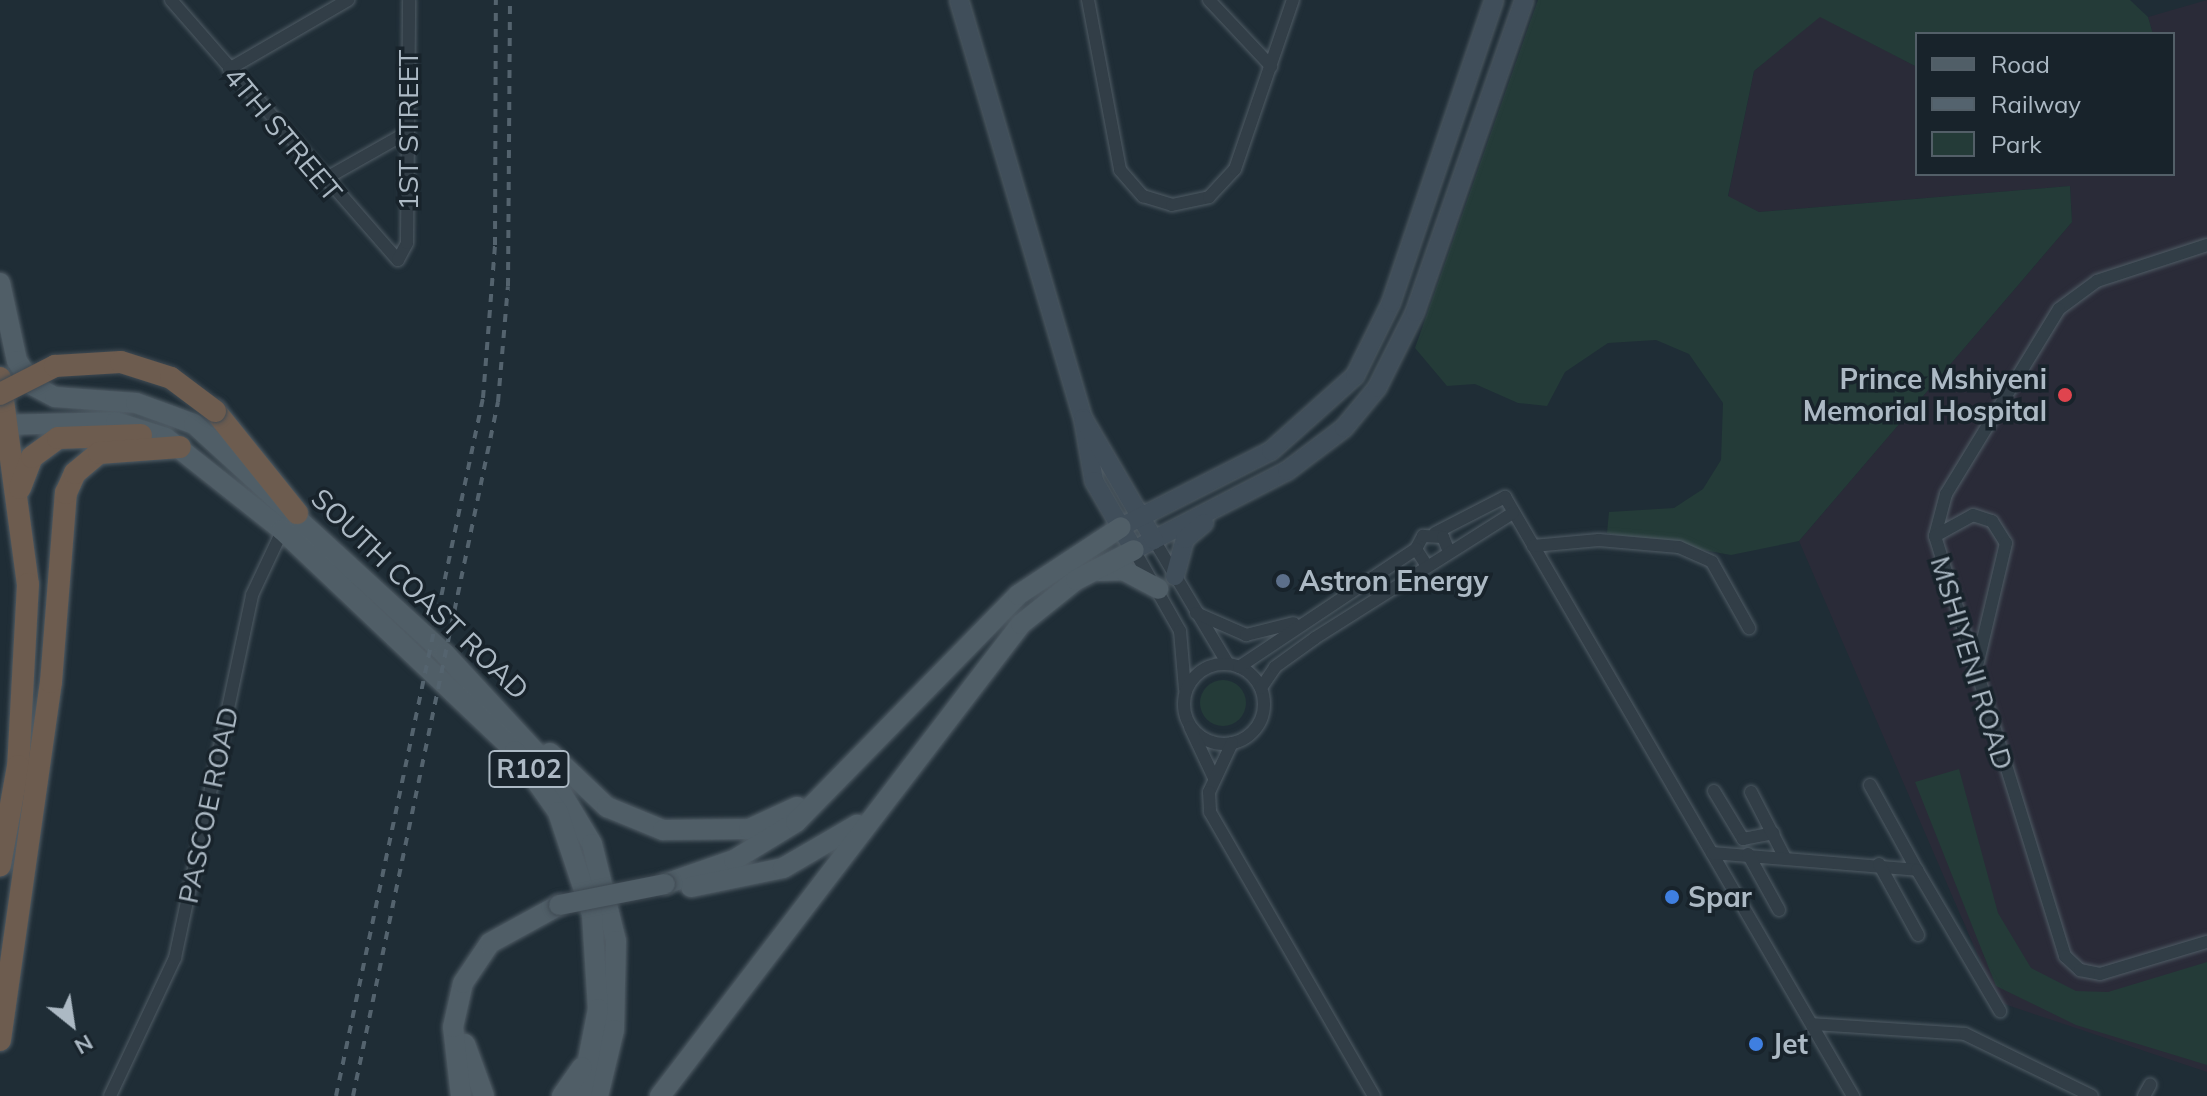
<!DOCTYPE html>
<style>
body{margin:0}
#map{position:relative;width:2207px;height:1096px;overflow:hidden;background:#1f2d36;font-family:Mulish,sans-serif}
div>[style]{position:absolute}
.medical>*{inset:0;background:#2a2b38}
.green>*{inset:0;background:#243b38}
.round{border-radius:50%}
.roads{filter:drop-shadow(0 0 2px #505c65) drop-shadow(0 0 2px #505c65)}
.street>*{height:12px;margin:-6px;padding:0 6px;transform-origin:6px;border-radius:6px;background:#323e47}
.street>.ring{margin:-6px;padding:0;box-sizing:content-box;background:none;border:12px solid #323e47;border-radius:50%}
.secondary>*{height:18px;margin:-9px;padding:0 9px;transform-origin:9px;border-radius:9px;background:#404e5a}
.primary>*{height:20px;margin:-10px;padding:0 10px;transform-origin:10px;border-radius:10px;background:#505e67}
.highway>*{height:22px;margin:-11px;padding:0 11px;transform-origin:11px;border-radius:11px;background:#6d5c4f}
.rail>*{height:4px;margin-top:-2px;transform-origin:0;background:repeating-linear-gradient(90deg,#54636e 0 8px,transparent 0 16px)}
.bridges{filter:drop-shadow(0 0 2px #3f4a53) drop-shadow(0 0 2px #3f4a53)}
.primary-bridge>*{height:20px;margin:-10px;padding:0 10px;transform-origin:10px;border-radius:10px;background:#505e67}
.highway-bridge>*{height:22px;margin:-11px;padding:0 11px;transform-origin:11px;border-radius:11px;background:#6d5c4f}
.dots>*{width:22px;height:22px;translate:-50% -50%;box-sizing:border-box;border:4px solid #18232b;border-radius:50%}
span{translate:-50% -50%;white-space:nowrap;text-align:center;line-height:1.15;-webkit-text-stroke:7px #18232b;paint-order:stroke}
.shield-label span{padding:2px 6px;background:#18232b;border:2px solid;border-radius:6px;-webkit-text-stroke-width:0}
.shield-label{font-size:26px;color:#acb9c4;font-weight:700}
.street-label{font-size:28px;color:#acb9c4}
.poi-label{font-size:28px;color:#acb9c4;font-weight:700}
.right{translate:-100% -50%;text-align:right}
.left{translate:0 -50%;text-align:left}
.legend{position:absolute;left:1915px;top:32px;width:260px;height:144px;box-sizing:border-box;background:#18232b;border:2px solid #535f68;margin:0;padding:10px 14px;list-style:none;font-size:24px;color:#acb9c4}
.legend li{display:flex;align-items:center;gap:16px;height:40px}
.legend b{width:40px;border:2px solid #535f68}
.north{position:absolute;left:32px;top:984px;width:80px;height:80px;-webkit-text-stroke:6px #18232b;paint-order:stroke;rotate:150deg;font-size:22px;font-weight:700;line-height:32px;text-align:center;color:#acb9c4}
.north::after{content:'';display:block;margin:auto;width:28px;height:36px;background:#acb9c4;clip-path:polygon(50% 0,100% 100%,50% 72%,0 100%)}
</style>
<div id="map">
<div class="medical">
<i style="clip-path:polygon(2207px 0,2207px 1072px,1998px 1002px,1799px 541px,2072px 222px,2070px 186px,1759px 212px,1728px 197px,1754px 71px,1820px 16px,1917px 67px,1917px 174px,2173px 174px,2173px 34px,2153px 34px,2148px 17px)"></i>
</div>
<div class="green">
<i style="clip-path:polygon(1538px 0,2130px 0,2148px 17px,2153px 34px,1917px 34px,1917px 67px,1820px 17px,1754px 71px,1728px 196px,1759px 212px,2070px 186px,2072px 222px,1799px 541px,1731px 555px,1607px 533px,1609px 512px,1674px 508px,1703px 489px,1721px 460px,1723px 403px,1689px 354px,1656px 340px,1608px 343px,1565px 372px,1547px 406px,1518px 403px,1475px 384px,1447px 386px,1415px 348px)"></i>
<i class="round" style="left:1200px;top:680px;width:46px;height:46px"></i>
<i style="clip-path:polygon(1959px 769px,1998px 913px,2031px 968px,2076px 991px,2108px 992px,2207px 962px,2207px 1065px,2076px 1025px,1996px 986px,1915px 782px)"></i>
</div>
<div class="roads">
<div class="street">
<i style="left:171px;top:0;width:345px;rotate:48.9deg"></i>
<i style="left:398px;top:260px;width:19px;rotate:-62deg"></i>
<i style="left:407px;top:243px;width:243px;rotate:-89.5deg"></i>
<i style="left:1088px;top:0;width:173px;rotate:79.3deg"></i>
<i style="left:1120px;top:170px;width:35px;rotate:49deg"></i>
<i style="left:1143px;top:196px;width:30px;rotate:17deg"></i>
<i style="left:1172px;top:205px;width:38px;rotate:-12deg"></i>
<i style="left:1209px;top:197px;width:38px;rotate:-47deg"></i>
<i style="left:1235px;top:169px;width:179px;rotate:-71.1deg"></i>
<i style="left:1209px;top:0;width:91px;rotate:46.8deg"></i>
<i style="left:229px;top:69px;width:138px;rotate:-30.1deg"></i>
<i style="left:323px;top:180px;width:95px;rotate:-29.5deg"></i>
<i style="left:2207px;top:245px;width:116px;rotate:161.9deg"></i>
<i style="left:2097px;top:281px;width:47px;rotate:143.6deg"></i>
<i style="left:2059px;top:309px;width:217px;rotate:121.4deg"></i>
<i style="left:1946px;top:494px;width:43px;rotate:104.7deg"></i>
<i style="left:1935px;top:536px;width:440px;rotate:72.8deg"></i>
<i style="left:2065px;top:956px;width:21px;rotate:43deg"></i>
<i style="left:2080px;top:970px;width:20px;rotate:11deg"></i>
<i style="left:2100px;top:974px;width:112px;rotate:-16.7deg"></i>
<i style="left:1435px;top:533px;width:79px;rotate:-27.2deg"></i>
<i style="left:1505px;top:497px;width:693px;rotate:59.84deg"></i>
<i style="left:1935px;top:536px;width:43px;rotate:-28.9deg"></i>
<i style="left:1973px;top:515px;width:20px;rotate:18deg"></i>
<i style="left:1992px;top:521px;width:26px;rotate:58deg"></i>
<i style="left:2006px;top:543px;width:135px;rotate:103.3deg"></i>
<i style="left:1154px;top:540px;width:144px;rotate:59.2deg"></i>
<i style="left:1533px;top:546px;width:66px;rotate:-5.2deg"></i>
<i style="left:1599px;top:540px;width:80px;rotate:5deg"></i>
<i style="left:1679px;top:547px;width:36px;rotate:24deg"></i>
<i style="left:1712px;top:562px;width:76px;rotate:60.7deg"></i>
<i style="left:1134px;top:550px;width:93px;rotate:60.4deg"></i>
<i style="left:1180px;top:631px;width:58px;rotate:85.1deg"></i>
<i style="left:1427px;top:566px;width:20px;rotate:-123deg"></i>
<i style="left:1416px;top:549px;width:15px;rotate:-62deg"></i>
<i style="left:1423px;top:536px;width:20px;rotate:3deg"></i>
<i style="left:1443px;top:537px;width:16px;rotate:68deg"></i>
<i style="left:1196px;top:613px;width:55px;rotate:23.7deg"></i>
<i style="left:1246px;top:635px;width:49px;rotate:-14deg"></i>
<i class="ring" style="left:1184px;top:664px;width:68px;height:68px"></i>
<i style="left:1239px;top:667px;width:213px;rotate:-33.7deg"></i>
<i style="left:1261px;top:688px;width:25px;rotate:-56deg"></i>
<i style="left:1275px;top:667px;width:49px;rotate:-35.9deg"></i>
<i style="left:1315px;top:638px;width:234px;rotate:-32.3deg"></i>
<i style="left:1190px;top:727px;width:56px;rotate:64.8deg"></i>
<i style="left:1232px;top:743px;width:54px;rotate:115.1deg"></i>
<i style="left:1209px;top:792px;width:20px;rotate:87deg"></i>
<i style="left:1210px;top:812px;width:328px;rotate:60deg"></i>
<i style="left:1870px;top:785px;width:97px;rotate:61.1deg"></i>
<i style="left:1714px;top:791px;width:56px;rotate:58.9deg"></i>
<i style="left:1743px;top:839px;width:31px;rotate:-11deg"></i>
<i style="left:1751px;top:792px;width:72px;rotate:62.7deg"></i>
<i style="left:1712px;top:853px;width:206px;rotate:4.7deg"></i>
<i style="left:1917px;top:870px;width:164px;rotate:59.5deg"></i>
<i style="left:1748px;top:854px;width:64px;rotate:61deg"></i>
<i style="left:1879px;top:864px;width:81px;rotate:61.2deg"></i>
<i style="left:1812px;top:1024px;width:153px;rotate:3.7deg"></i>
<i style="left:1965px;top:1034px;width:141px;rotate:26deg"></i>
<i style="left:110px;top:1096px;width:153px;rotate:-64.8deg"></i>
<i style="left:175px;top:958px;width:371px;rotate:-78deg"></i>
<i style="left:252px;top:595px;width:75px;rotate:-64.8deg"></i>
<i style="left:2144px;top:1096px;width:13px;rotate:-61deg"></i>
</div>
<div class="secondary">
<i style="left:959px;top:0;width:436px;rotate:73.5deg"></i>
<i style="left:1083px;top:418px;width:64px;rotate:80.1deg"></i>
<i style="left:1094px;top:481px;width:80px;rotate:59.9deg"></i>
<i style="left:1134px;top:550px;width:172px;rotate:-27.3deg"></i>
<i style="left:1287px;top:471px;width:71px;rotate:-37deg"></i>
<i style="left:1344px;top:428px;width:52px;rotate:-50.5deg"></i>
<i style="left:1377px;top:388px;width:85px;rotate:-63.4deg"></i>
<i style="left:1415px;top:312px;width:330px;rotate:-70.7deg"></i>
<i style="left:1084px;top:420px;width:139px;rotate:59.7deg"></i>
<i style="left:1121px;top:527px;width:168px;rotate:-26.9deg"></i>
<i style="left:1271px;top:451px;width:113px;rotate:-41.8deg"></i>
<i style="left:1355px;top:376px;width:81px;rotate:-63.7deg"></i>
<i style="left:1391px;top:303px;width:320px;rotate:-71.2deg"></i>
<i style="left:1175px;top:576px;width:38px;rotate:-75deg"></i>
<i style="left:1185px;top:539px;width:25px;rotate:-40deg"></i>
</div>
<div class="primary">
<i style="left:0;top:283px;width:80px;rotate:77.7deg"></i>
<i style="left:17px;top:361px;width:30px;rotate:56deg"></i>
<i style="left:34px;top:386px;width:24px;rotate:28deg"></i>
<i style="left:55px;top:397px;width:81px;rotate:4.2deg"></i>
<i style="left:136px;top:403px;width:62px;rotate:19.9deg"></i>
<i style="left:194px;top:424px;width:340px;rotate:42.5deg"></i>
<i style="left:445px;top:654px;width:140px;rotate:47.3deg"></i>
<i style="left:540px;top:757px;width:101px;rotate:59.1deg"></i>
<i style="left:592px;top:844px;width:100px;rotate:76.1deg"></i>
<i style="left:616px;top:941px;width:89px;rotate:91.3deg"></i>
<i style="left:614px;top:1030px;width:68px;rotate:103.6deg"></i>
<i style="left:0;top:425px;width:116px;rotate:-1.5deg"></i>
<i style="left:116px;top:422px;width:52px;rotate:17.7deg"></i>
<i style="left:166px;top:438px;width:148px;rotate:38.4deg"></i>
<i style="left:282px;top:530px;width:321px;rotate:43.5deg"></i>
<i style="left:515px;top:751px;width:75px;rotate:54.8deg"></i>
<i style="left:558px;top:812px;width:108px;rotate:71.6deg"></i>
<i style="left:592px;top:914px;width:95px;rotate:86.4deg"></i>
<i style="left:598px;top:1009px;width:89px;rotate:101.1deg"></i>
<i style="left:1099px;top:571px;width:24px;rotate:-2deg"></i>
<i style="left:1123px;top:570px;width:40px;rotate:28deg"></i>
<i style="left:550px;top:753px;width:79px;rotate:43.5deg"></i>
<i style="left:607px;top:807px;width:61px;rotate:22.3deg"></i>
<i style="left:663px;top:830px;width:86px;rotate:-0.7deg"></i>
<i style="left:749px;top:829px;width:53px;rotate:-24.6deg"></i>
<i style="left:665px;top:884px;width:73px;rotate:-19.2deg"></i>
<i style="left:734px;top:860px;width:73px;rotate:-31.5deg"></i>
<i style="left:796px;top:822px;width:318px;rotate:-45.6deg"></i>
<i style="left:1018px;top:595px;width:123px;rotate:-33.4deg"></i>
<i style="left:691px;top:887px;width:94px;rotate:-11.7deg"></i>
<i style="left:783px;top:868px;width:86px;rotate:-30.2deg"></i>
<i style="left:465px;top:1044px;width:55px;rotate:69.9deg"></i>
<i style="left:461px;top:1096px;width:69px;rotate:-96.6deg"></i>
<i style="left:453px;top:1027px;width:45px;rotate:-77.2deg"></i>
<i style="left:463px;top:983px;width:48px;rotate:-56deg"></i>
<i style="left:490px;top:943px;width:79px;rotate:-28.8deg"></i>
<i style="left:562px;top:1096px;width:35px;rotate:-55deg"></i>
<i style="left:660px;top:1096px;width:594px;rotate:-52.59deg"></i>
<i style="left:1021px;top:624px;width:70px;rotate:-38.7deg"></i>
<i style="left:1076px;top:580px;width:65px;rotate:-27.3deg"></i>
</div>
<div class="highway">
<i style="left:0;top:378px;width:208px;rotate:82.3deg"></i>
<i style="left:28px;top:584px;width:182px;rotate:93.1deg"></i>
<i style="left:18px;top:766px;width:101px;rotate:100.3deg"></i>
<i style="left:215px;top:411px;width:131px;rotate:51.2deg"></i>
<i style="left:20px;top:488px;width:33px;rotate:-69deg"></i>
<i style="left:32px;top:457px;width:32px;rotate:-36deg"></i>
<i style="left:58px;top:438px;width:83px;rotate:-2.1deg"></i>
<i style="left:0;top:1040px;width:362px;rotate:-81.9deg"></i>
<i style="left:51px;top:682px;width:190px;rotate:-85.5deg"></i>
<i style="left:66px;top:493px;width:22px;rotate:-66deg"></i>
<i style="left:75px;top:473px;width:31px;rotate:-40deg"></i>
<i style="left:99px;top:453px;width:81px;rotate:-4.2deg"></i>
</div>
</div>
<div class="rail">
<i style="left:336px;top:1096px;width:713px;rotate:-78.11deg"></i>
<i style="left:483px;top:398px;width:153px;rotate:-85.5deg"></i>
<i style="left:495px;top:245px;width:245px;rotate:-89.8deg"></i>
<i style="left:353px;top:1096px;width:709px;rotate:-78.2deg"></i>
<i style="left:498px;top:402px;width:116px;rotate:-85.1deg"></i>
<i style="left:508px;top:286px;width:286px;rotate:-89.6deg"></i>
</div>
<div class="bridges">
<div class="primary-bridge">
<i style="left:559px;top:905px;width:108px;rotate:-11.2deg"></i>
</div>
<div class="highway-bridge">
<i style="left:0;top:394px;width:62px;rotate:-27deg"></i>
<i style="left:55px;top:366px;width:66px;rotate:-3.5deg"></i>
<i style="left:121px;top:362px;width:52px;rotate:17.7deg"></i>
<i style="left:171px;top:378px;width:55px;rotate:36.9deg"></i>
</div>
</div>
<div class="dots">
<i style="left:2065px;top:395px;background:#e0444e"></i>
<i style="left:1283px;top:581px;background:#5c6f8a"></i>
<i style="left:1672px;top:897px;background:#3f7fe0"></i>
<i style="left:1756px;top:1044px;background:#3f7fe0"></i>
</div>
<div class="shield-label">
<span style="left:529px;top:769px">R102</span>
</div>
<div class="street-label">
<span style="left:408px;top:130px;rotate:-90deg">1ST STREET</span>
<span style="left:283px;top:134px;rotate:50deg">4TH STREET</span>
<span style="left:420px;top:594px;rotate:44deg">SOUTH COAST ROAD</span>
<span style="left:1972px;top:663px;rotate:73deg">MSHIYENI ROAD</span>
<span style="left:208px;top:805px;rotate:-78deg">PASCOE ROAD</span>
</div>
<div class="poi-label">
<span class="right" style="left:2047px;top:395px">Prince Mshiyeni<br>Memorial Hospital</span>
<span class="left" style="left:1299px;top:581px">Astron Energy</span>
<span class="left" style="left:1688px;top:897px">Spar</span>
<span class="left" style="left:1772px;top:1044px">Jet</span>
</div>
<ul class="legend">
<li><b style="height:10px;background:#505e67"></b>Road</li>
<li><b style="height:10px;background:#54636e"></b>Railway</li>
<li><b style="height:22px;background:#243b38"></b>Park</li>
</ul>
<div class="north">N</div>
</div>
